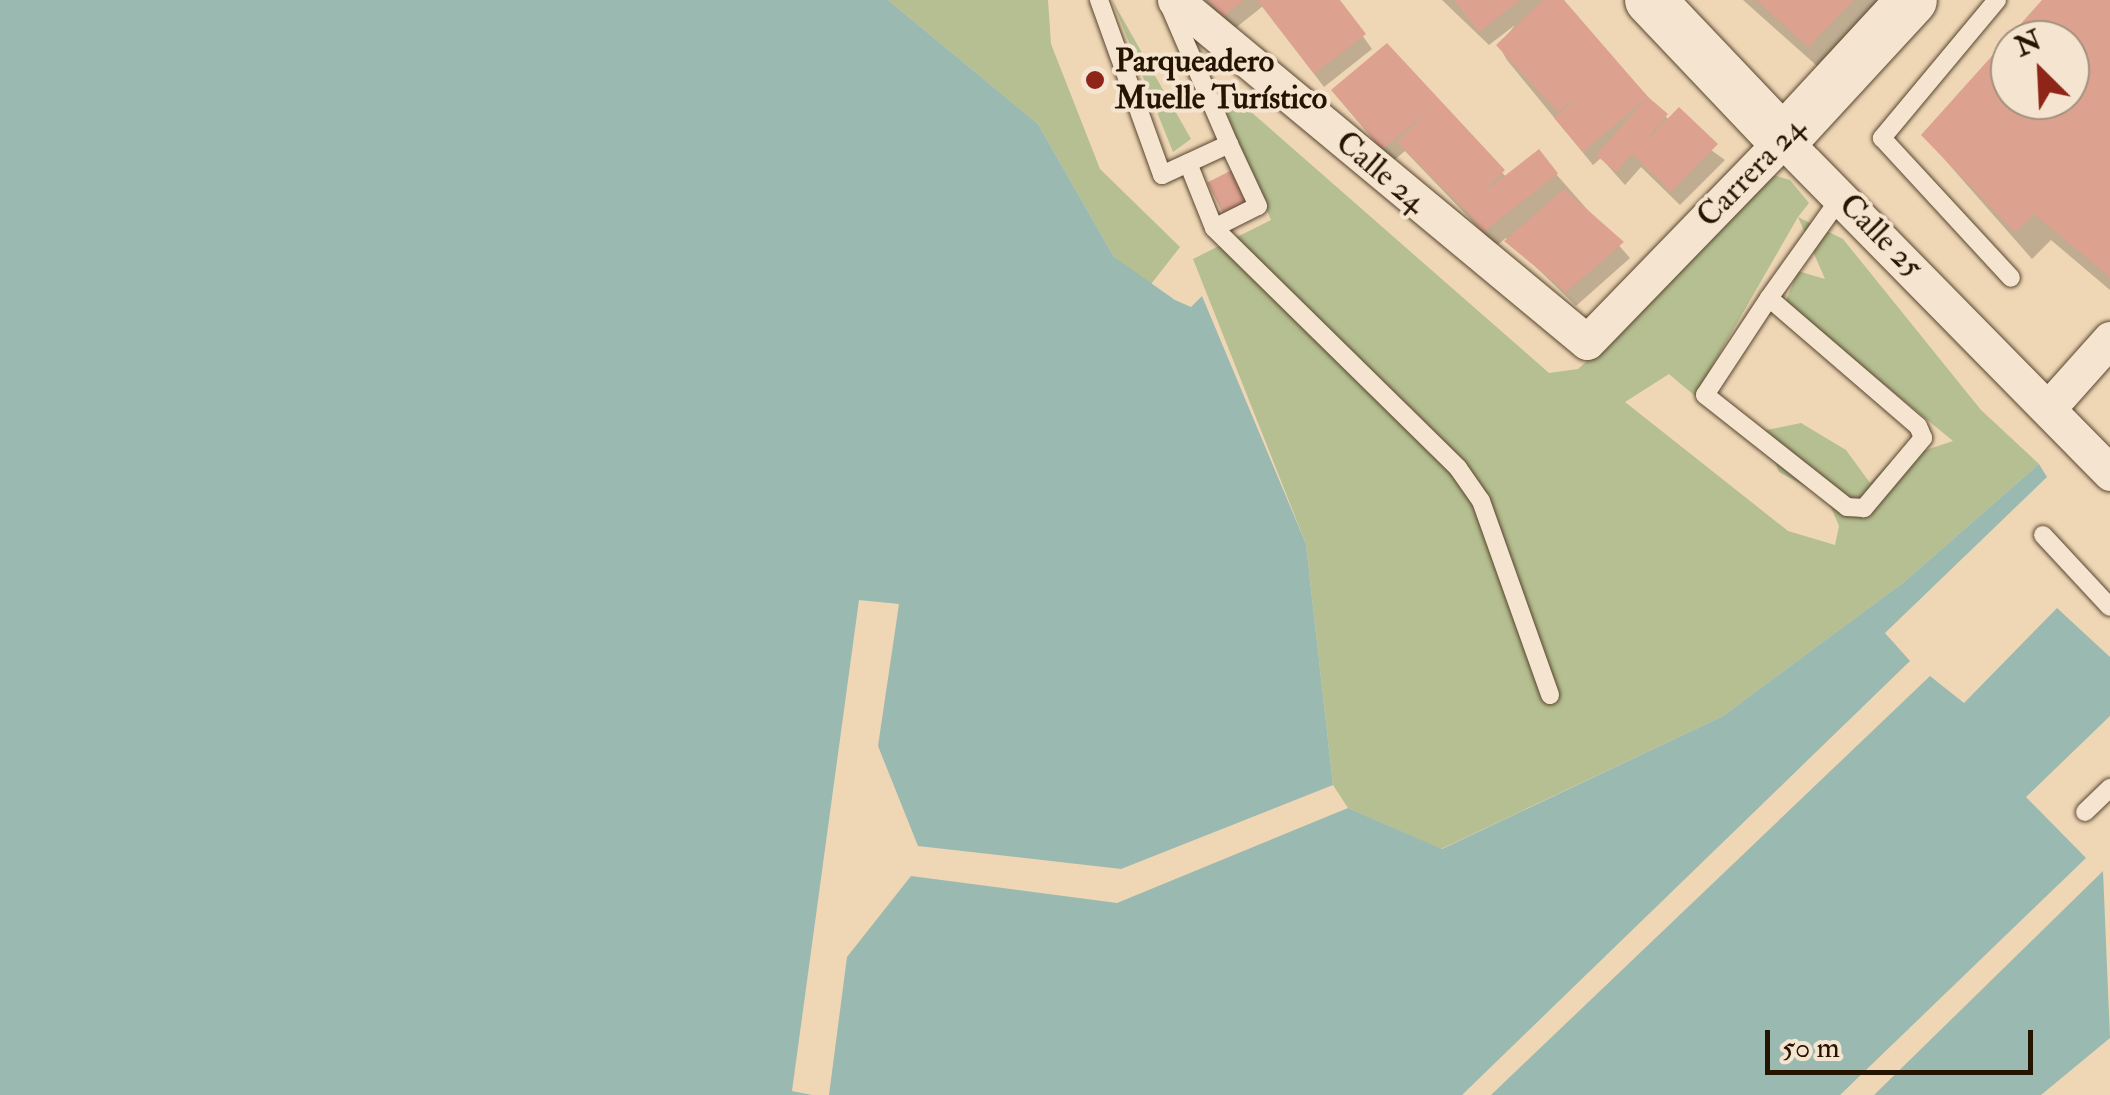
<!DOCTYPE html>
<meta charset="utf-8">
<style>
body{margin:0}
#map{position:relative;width:2110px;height:1095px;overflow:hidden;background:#efd7b6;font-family:"IM FELL Double Pica",serif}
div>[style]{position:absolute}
.green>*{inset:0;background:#b5bf91}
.water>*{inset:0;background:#9ab9b1}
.shadow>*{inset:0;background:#0003}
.building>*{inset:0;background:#dda190;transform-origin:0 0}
.roads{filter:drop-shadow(0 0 2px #57452e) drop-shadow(0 0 2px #57452e)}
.lane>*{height:18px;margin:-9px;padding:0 9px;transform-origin:9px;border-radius:9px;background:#f5e5d0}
.street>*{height:35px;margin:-17.5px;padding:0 17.5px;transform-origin:17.5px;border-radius:17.5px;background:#f5e5d0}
.secondary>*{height:50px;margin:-25px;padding:0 25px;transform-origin:25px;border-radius:25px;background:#f5e5d0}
.dots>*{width:28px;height:28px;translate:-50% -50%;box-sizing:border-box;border:5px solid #f5e5d0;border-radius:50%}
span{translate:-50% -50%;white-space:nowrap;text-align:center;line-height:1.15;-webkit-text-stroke:8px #f5e5d0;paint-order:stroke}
.poi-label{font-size:32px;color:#241400;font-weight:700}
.left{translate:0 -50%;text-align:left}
.street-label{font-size:32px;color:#241400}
.north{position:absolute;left:1990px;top:20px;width:100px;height:100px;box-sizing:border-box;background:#f5e5d0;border:2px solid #a1917d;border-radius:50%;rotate:336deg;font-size:28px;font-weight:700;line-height:40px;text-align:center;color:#241400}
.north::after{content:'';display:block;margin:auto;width:35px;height:45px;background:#8f2418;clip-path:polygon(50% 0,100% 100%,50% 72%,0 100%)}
.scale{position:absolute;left:1765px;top:1030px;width:268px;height:45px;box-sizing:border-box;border:5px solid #241400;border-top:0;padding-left:12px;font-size:30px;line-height:35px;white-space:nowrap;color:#241400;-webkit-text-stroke:8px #f5e5d0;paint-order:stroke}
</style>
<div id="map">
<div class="green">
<i style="clip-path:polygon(888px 0,1048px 0,1051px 44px,1100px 169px,1180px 247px,1148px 288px,1114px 257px,1038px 124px)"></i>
<i style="clip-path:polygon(1112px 0,1191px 139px,1173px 152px)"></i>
<i style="clip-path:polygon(evenodd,1210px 76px,1549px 373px,1578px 369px,1628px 324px,1766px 173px,1790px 180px,1809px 203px,1798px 217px,1843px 239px,1981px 410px,2039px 464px,1904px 582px,1723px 716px,1441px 849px,1348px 808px,1333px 785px,1306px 544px,1193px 259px,1271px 220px,1210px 76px,1798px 217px,1825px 279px,1798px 271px,1785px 303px,1953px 441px,1890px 462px,1870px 483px,1846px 450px,1801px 423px,1762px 431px,1779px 472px,1827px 498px,1839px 526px,1835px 545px,1788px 531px,1625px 402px,1669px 374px,1695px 396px,1798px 217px)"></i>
</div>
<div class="water">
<i style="clip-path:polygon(0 0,888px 0,1038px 124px,1114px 257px,1175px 300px,1191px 307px,1202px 296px,1306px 544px,1333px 785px,1121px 869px,918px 846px,878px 746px,899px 604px,859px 600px,792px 1091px,812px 1095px,0 1095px)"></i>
<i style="clip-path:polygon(2039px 464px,2047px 477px,1885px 633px,1910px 661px,1462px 1095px,829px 1095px,847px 957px,911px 876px,1117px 903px,1348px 808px,1442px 849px,1723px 716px,1904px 582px)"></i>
<i style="clip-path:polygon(2057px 608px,2110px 657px,2110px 716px,2026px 797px,2086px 858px,1840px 1095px,1491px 1095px,1930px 676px,1964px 703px)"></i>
<i style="clip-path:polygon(2103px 871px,2110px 1038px,2041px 1095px,1874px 1095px)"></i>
</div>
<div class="shadow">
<i style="clip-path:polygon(1205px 0,1337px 0,1372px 49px,1324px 87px,1263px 6px,1233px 30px)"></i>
<i style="clip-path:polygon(1442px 0,1560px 0,1669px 120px,1725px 160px,1680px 205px,1641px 167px,1625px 185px,1601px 158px,1593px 165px,1507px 60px,1499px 46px,1515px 25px,1489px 45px)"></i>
<i style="clip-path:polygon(1743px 0,1897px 0,1825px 73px)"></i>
<i style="clip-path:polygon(evenodd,2046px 0,2110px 0,2110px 290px,2051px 240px,2032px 259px,1924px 136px,2046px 0,2010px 40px,2070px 40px,2070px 100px,2010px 100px,2010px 40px)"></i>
<i style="clip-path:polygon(1386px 46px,1508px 179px,1556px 174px,1630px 258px,1576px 306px,1506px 238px,1496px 246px,1405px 151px,1392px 162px,1334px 90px)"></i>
</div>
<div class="building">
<i style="clip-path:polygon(1209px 0,1244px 0,1223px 17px)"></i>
<i style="clip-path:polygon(1257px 0,1340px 0,1366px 34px,1314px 74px)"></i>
<i style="clip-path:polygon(1454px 0,1520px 0,1479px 32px)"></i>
<i style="clip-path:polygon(1543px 0,1564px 0,1648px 97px,1583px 152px,1554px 118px,1589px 87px,1558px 112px,1496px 45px)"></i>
<i style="clip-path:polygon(1756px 0,1854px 0,1808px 47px)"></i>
<i style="clip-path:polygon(evenodd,2042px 0,2110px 0,2110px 277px,2034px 214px,2015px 232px,1921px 135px,2042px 0,2010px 40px,2070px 40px,2070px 100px,2010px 100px,2010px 40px)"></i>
<i style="clip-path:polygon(1387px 43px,1505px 170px,1465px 210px,1397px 142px,1431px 108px,1382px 150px,1331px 90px)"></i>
<i style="clip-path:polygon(1648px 97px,1668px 114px,1638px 149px,1679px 107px,1718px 144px,1671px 192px,1632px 154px,1616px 172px,1596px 155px)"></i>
<i style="left:1539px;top:149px;width:31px;height:95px;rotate:52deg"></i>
<i style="left:1234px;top:169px;width:36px;height:30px;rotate:63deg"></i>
<i style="clip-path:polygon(1564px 189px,1624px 242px,1566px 292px,1504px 241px)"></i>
</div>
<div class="roads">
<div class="lane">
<i style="left:1099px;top:0;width:186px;rotate:70.2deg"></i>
<i style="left:1162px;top:175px;width:74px;rotate:-24.8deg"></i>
<i style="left:1229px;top:144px;width:149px;rotate:-113.3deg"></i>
<i style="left:1997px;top:0;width:180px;rotate:129.8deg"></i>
<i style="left:1882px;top:138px;width:190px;rotate:47.3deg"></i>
<i style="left:1188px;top:163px;width:70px;rotate:68.2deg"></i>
<i style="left:1214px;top:228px;width:49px;rotate:-26.6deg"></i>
<i style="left:1258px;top:206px;width:68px;rotate:-115.1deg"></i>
<i style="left:1214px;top:228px;width:342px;rotate:44.5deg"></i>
<i style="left:1458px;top:468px;width:40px;rotate:55.1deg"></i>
<i style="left:1481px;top:501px;width:206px;rotate:70.4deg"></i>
<i style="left:1769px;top:298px;width:196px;rotate:40.7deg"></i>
<i style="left:1918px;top:426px;width:13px;rotate:67deg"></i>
<i style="left:1923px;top:438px;width:92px;rotate:130.1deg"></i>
<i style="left:1864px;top:508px;width:17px;rotate:-177deg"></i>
<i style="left:1847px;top:507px;width:181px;rotate:-141.7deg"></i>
<i style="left:1705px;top:395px;width:116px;rotate:-56.6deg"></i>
<i style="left:1769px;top:298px;width:124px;rotate:-54.5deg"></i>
<i style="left:2043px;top:535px;width:98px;rotate:47.1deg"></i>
<i style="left:2085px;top:812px;width:35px;rotate:-44deg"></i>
</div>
<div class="street">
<i style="left:1175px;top:0;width:535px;rotate:39.7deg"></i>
<i style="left:1587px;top:342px;width:281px;rotate:-45.9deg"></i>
<i style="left:1783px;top:140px;width:467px;rotate:45.5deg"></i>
<i style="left:2052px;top:404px;width:87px;rotate:-48.3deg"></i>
</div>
<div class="secondary">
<i style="left:1650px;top:0;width:193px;rotate:46.5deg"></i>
<i style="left:1783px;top:140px;width:190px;rotate:-47.3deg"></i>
</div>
</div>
<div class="dots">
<i style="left:1095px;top:80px;background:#8f2418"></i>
</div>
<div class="poi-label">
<span class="left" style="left:1115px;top:80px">Parqueadero<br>Muelle Turístico</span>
</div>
<div class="street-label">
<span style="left:1381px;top:172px;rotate:40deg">Calle 24</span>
<span style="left:1751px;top:172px;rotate:-46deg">Carrera 24</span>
<span style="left:1881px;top:236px;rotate:45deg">Calle 25</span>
</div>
<div class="north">N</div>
<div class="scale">50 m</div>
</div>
